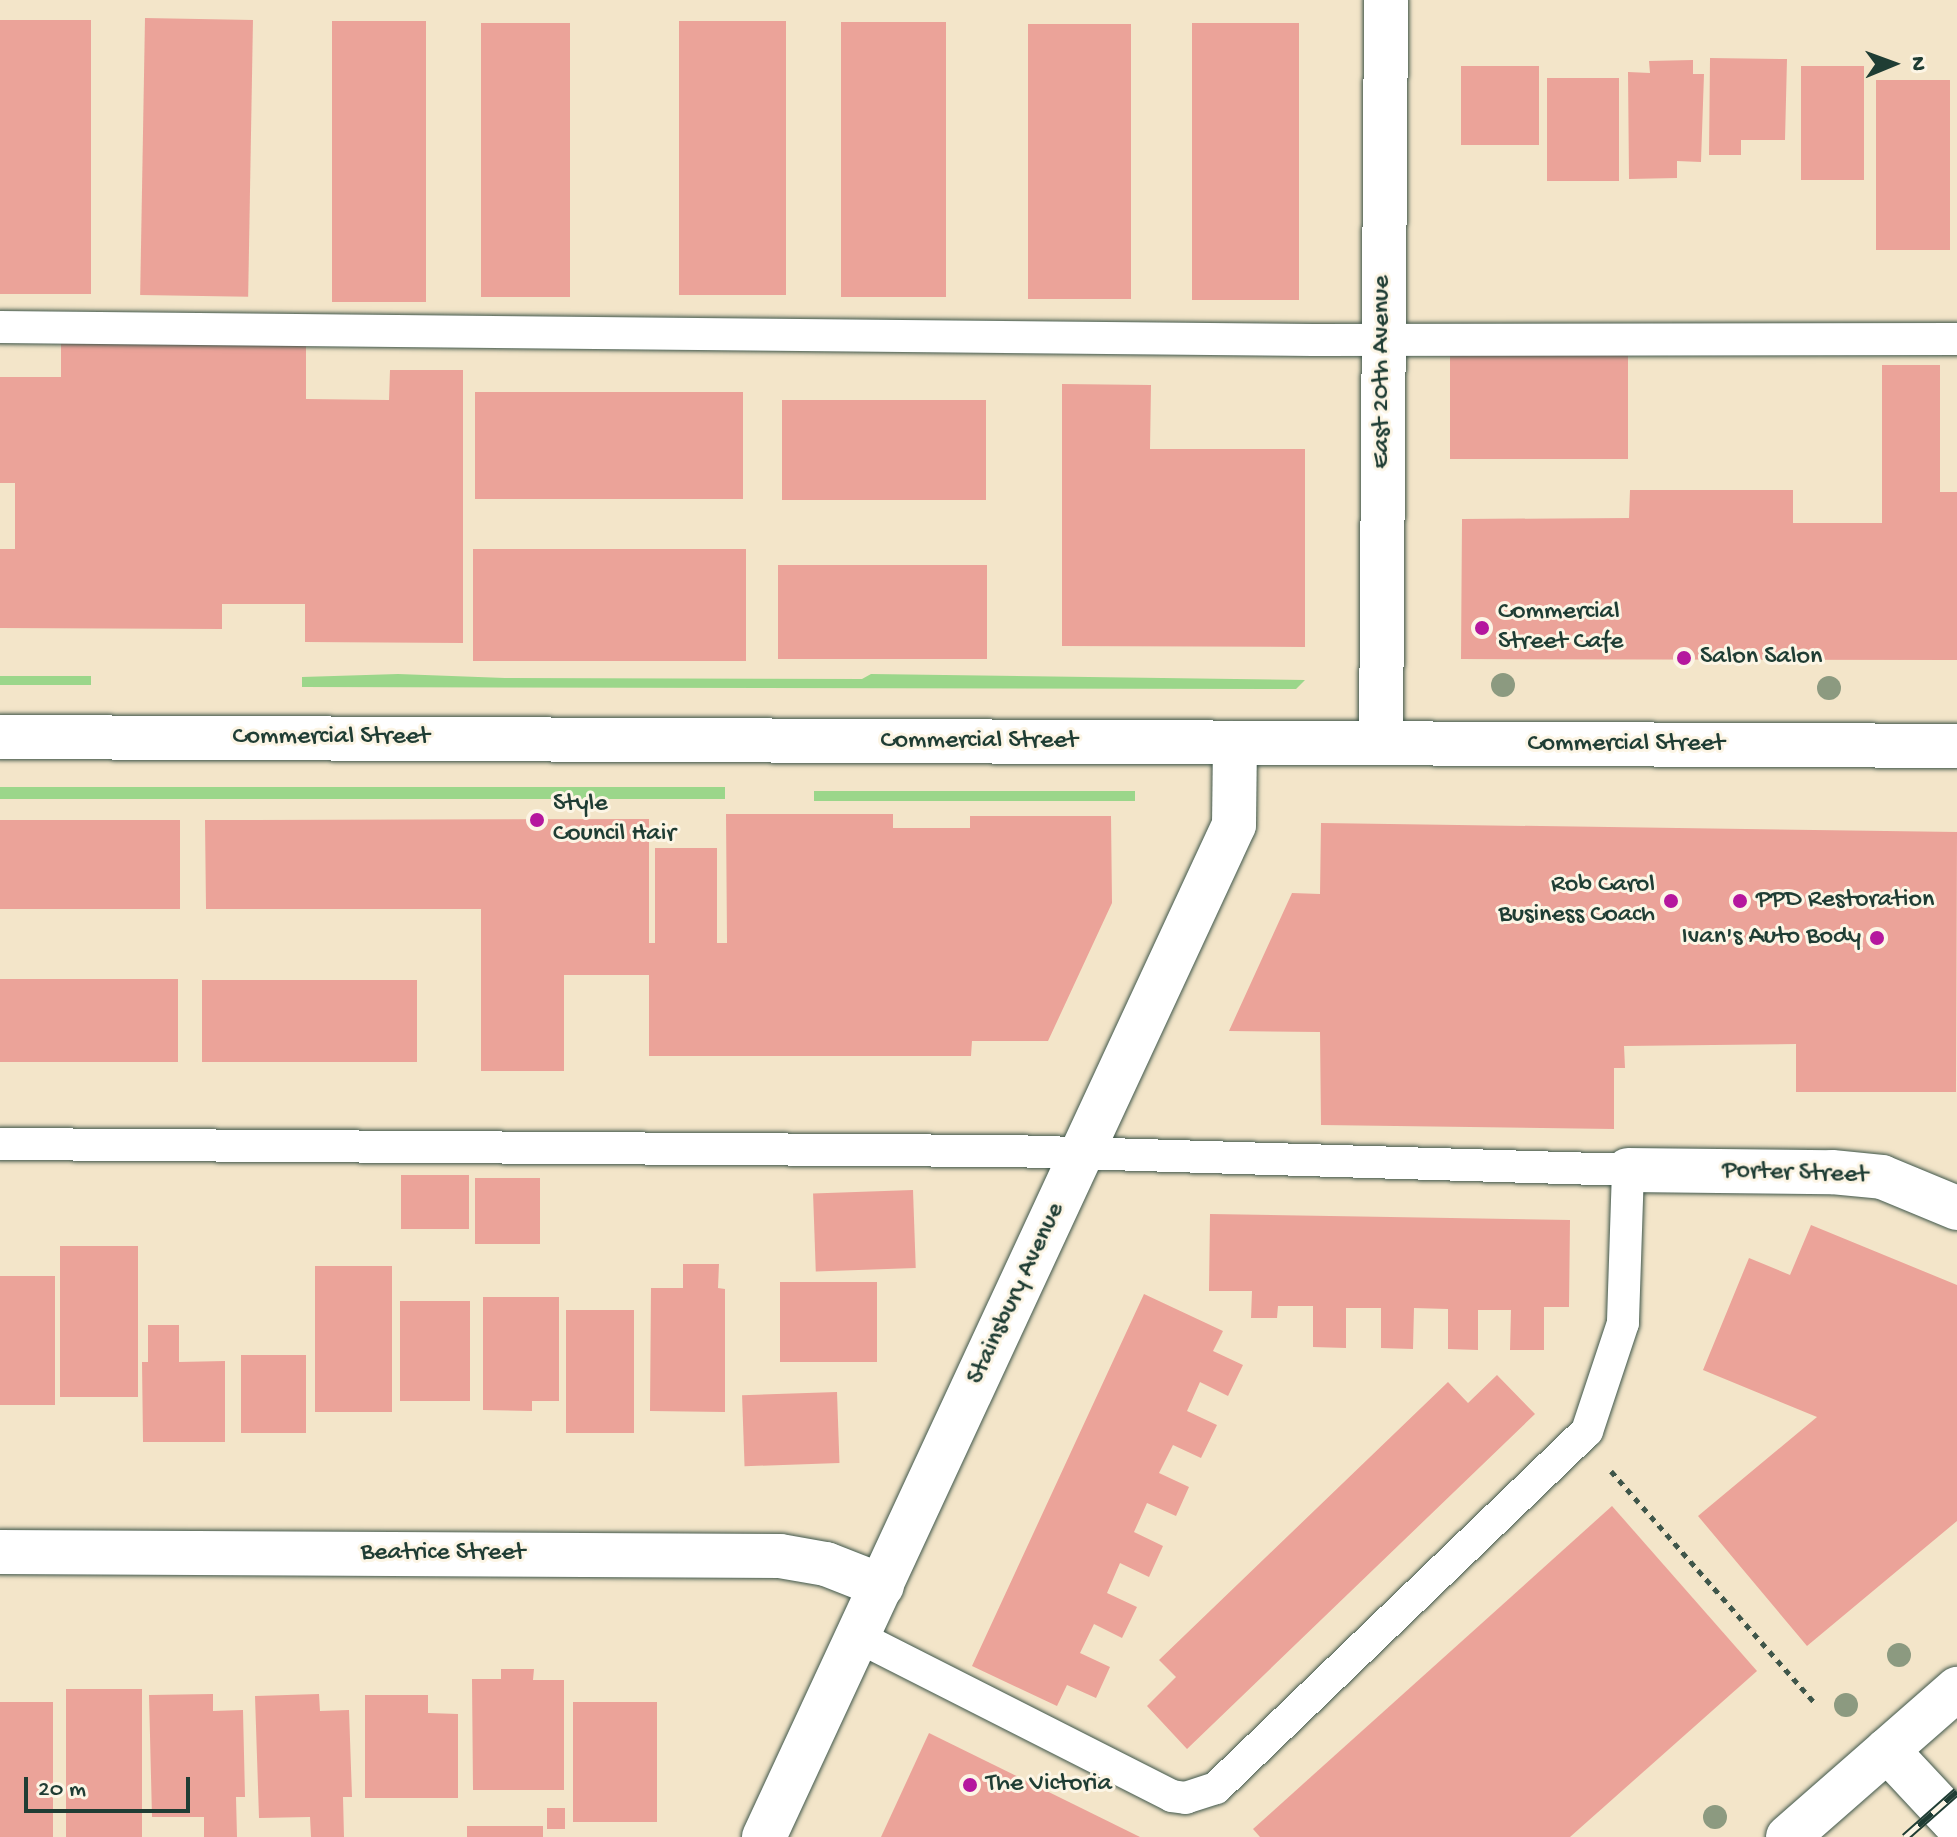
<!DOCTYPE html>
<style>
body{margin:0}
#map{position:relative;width:1957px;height:1837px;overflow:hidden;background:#f3e5c9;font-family:"Gochi Hand",sans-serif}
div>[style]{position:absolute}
.green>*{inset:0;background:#9bd68a;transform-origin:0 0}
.building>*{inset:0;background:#eba399;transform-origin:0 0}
.path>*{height:5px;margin-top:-2.5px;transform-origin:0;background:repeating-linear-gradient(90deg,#3f564a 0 6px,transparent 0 12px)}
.roads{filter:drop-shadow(0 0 2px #3f564a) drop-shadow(0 0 2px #3f564a)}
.lane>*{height:32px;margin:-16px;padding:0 16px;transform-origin:16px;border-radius:16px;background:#fff}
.street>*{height:44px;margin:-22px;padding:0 22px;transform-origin:22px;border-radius:22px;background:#fff}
.secondary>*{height:44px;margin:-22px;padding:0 22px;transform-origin:22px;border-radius:22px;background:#fff}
.rail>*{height:9px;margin-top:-4.5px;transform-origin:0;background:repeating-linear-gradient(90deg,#fcf5e5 0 18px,#1f3d34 0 36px);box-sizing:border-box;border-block:2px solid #1f3d34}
.trees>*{width:24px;height:24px;margin:-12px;border-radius:50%;background:#8c9a80}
.dots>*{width:22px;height:22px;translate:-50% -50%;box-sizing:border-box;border:4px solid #fcf5e5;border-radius:50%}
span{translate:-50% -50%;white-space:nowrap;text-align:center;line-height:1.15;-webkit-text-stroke:6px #fcf5e5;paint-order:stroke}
.street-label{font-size:26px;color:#1f3d34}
.poi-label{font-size:26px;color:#1f3d34}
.left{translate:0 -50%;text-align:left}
.right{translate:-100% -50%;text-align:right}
.north{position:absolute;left:1853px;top:24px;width:80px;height:80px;-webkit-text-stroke:6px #fcf5e5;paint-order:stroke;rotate:89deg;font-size:22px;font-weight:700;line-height:32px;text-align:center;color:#1f3d34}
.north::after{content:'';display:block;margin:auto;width:28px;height:36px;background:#1f3d34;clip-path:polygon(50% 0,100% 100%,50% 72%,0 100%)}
.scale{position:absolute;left:24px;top:1777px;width:166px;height:36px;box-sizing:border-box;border:4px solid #1f3d34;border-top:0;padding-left:10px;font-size:24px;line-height:28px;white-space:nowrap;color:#1f3d34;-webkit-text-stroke:6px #fcf5e5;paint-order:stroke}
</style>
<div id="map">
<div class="green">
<i style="clip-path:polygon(398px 674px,505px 678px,862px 679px,871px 674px,1305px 680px,1296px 689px,302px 687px,302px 677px)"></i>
<i style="left:0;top:676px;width:91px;height:9px"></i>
<i style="left:0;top:787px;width:725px;height:12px"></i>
<i style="left:814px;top:791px;width:321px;height:10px"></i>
</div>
<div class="building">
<i style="left:145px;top:18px;width:108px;height:277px;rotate:1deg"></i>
<i style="left:0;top:20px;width:91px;height:274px"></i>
<i style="left:332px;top:21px;width:94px;height:281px"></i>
<i style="left:679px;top:21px;width:107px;height:274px"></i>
<i style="left:841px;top:22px;width:105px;height:275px"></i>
<i style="left:481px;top:23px;width:89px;height:274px"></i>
<i style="left:1192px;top:23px;width:107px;height:277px"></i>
<i style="left:1028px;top:24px;width:103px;height:275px"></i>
<i style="clip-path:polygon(1710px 58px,1787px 59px,1785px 140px,1741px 140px,1741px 155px,1709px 155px)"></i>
<i style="clip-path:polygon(1693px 60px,1693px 74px,1704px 74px,1701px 162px,1677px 161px,1677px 178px,1629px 179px,1628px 72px,1650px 73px,1649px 61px)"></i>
<i style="left:1461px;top:66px;width:78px;height:79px"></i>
<i style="left:1801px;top:66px;width:63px;height:114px"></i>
<i style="left:1619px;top:78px;width:103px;height:72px;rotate:90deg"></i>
<i style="left:1876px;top:80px;width:74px;height:170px"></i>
<i style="clip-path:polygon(61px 340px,306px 341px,306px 399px,389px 400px,390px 370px,463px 370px,463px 643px,305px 642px,305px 604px,222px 604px,222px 629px,0 628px,0 549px,15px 549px,15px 483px,0 483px,0 377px,61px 377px)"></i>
<i style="left:1450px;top:349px;width:178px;height:110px"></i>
<i style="clip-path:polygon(1882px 365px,1940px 365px,1940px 492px,1957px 492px,1957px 660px,1461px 659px,1462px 519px,1629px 518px,1630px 490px,1793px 490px,1793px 523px,1882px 523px)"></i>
<i style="clip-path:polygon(1062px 384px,1151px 385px,1150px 449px,1305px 449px,1305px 647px,1062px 646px)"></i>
<i style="left:475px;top:392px;width:268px;height:107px"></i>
<i style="left:782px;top:400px;width:204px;height:100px"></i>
<i style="left:473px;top:549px;width:273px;height:112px"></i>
<i style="left:778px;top:565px;width:209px;height:94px"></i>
<i style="clip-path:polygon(726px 814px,893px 814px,893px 828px,970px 828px,970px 816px,1111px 816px,1112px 903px,1048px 1041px,972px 1041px,971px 1056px,649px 1056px,649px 975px,564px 975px,564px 1071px,481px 1071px,481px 909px,206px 909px,205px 820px,649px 819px,649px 943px,655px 943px,655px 848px,717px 848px,717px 943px,727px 943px)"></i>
<i style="left:0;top:820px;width:180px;height:89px"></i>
<i style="clip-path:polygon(1321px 823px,1957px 832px,1956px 1092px,1796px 1092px,1796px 1044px,1624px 1046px,1625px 1068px,1614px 1068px,1614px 1129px,1321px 1125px,1320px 1032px,1229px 1031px,1292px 893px,1320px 894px)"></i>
<i style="left:0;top:979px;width:178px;height:83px"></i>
<i style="left:202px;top:980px;width:215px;height:82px"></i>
<i style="left:401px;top:1175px;width:68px;height:54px"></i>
<i style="left:475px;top:1178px;width:65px;height:66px"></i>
<i style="left:913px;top:1190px;width:78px;height:100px;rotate:88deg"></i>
<i style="clip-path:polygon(1210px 1214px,1570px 1220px,1569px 1307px,1544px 1307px,1544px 1350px,1510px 1350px,1511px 1310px,1478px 1310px,1478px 1350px,1448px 1349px,1448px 1309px,1414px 1308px,1413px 1349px,1381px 1348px,1381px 1308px,1346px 1308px,1346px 1348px,1313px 1347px,1313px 1306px,1278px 1306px,1277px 1318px,1251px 1318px,1252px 1291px,1209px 1291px)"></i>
<i style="clip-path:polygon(1811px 1225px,1957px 1285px,1957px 1521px,1807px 1646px,1698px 1516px,1817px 1417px,1703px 1370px,1749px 1258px,1790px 1275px)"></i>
<i style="left:138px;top:1246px;width:151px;height:78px;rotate:90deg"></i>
<i style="clip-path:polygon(683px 1264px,719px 1264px,718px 1288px,725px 1289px,725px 1412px,650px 1411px,651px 1288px,683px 1288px)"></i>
<i style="left:315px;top:1266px;width:77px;height:146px"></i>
<i style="left:0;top:1276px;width:55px;height:129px"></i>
<i style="left:877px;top:1282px;width:80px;height:97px;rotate:90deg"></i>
<i style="clip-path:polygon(1144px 1294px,1223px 1331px,1213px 1351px,1243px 1365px,1228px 1396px,1200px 1382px,1187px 1411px,1217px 1425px,1201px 1458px,1173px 1445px,1159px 1473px,1189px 1487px,1176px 1516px,1147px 1503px,1134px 1532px,1163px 1546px,1149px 1577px,1120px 1563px,1107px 1593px,1137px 1607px,1122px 1638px,1094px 1624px,1080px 1653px,1110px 1667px,1096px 1698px,1067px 1685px,1057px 1706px,972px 1666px)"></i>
<i style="clip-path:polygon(483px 1297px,559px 1297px,559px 1401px,532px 1401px,532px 1411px,483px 1410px)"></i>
<i style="left:400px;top:1301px;width:70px;height:100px"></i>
<i style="left:566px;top:1310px;width:68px;height:123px"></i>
<i style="clip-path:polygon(148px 1325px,179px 1325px,179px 1362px,225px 1361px,225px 1442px,143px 1442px,142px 1362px,148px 1362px)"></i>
<i style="left:241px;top:1355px;width:65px;height:78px"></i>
<i style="clip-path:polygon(1497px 1375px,1535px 1414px,1187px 1749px,1147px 1706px,1176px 1677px,1159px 1660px,1448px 1382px,1468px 1403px)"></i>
<i style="left:837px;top:1392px;width:71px;height:95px;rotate:88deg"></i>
<i style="clip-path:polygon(1612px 1506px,1757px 1671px,1570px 1837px,1260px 1837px,1253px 1829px)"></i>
<i style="clip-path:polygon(501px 1669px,534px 1669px,533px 1680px,564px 1680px,564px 1790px,473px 1790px,472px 1679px,501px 1679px)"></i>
<i style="left:142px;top:1689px;width:148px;height:76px;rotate:90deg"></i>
<i style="clip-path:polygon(213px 1694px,213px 1711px,243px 1710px,245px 1797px,236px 1797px,237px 1837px,204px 1837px,204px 1817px,152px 1817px,149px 1695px)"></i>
<i style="clip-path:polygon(319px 1694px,320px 1711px,349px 1710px,352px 1797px,343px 1797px,344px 1837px,311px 1837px,310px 1817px,259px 1818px,255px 1696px)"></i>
<i style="clip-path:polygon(365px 1695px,428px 1695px,428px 1713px,458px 1714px,458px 1798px,365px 1798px)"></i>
<i style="left:0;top:1702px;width:53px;height:135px"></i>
<i style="left:573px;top:1702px;width:84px;height:120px"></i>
<i style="clip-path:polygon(929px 1733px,1140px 1837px,881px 1837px)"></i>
<i style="left:547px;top:1808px;width:18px;height:21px"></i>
<i style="left:467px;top:1826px;width:76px;height:11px"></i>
</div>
<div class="path">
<i style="left:1611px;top:1471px;width:310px;rotate:48.7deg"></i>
</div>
<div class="roads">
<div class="lane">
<i style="left:0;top:327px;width:1313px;rotate:0.57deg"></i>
<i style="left:1313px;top:340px;width:644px;rotate:-0.09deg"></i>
<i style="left:0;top:1144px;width:1011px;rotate:0.4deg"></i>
<i style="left:1011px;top:1151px;width:617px;rotate:1.76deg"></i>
<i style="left:1628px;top:1170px;width:153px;rotate:91.9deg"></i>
<i style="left:1623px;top:1323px;width:114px;rotate:108.4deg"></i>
<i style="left:1587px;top:1431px;width:515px;rotate:136.1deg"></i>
<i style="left:1216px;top:1788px;width:32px;rotate:162deg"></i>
<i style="left:1186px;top:1798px;width:14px;rotate:-172deg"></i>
<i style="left:1172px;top:1796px;width:351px;rotate:-153.1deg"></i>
</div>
<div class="street">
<i style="left:0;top:737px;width:1957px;rotate:0.26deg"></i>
<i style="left:1381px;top:743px;width:743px;rotate:-89.61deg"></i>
<i style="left:1628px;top:1170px;width:204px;rotate:0.6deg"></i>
<i style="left:1832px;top:1172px;width:50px;rotate:5.7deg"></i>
<i style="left:1882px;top:1177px;width:81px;rotate:22.5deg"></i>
<i style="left:0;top:1552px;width:780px;rotate:0.29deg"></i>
<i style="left:780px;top:1556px;width:47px;rotate:9.9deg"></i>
<i style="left:826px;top:1564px;width:60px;rotate:21.4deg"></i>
<i style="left:764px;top:1837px;width:1116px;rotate:-65.09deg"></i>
<i style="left:1234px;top:825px;width:82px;rotate:-89.3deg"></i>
</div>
<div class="secondary">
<i style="left:1887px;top:1750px;width:103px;rotate:47deg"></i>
<i style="left:1788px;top:1837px;width:225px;rotate:-41.2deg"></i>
</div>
</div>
<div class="rail">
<i style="left:1905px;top:1837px;width:69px;rotate:-41.5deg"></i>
</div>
<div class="trees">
<i style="left:1503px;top:685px"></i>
<i style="left:1829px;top:688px"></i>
<i style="left:1899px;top:1655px"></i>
<i style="left:1846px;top:1705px"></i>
<i style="left:1715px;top:1817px"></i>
</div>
<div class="dots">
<i style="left:1482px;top:628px;background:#b5179e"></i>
<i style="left:1684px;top:658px;background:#b5179e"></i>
<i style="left:537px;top:820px;background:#b5179e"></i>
<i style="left:1671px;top:901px;background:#b5179e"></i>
<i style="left:1740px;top:901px;background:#b5179e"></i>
<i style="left:1877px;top:938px;background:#b5179e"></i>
<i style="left:970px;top:1785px;background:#b5179e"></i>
</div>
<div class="street-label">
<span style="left:1383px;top:372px;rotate:-90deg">East 20th Avenue</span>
<span style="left:331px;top:738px">Commercial Street</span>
<span style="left:979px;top:742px">Commercial Street</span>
<span style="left:1626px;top:745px">Commercial Street</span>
<span style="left:1795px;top:1174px;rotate:2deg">Porter Street</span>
<span style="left:1017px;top:1294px;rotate:-65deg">Stainsbury Avenue</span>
<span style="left:443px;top:1554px">Beatrice Street</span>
</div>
<div class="poi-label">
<span class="left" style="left:1498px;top:628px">Commercial<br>Street Cafe</span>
<span class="left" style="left:1700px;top:658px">Salon Salon</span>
<span class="left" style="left:553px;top:820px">Style<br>Council Hair</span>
<span class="right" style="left:1655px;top:901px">Rob Carol<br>Business Coach</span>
<span class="left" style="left:1756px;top:901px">PPD Restoration</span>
<span class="right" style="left:1861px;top:938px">Ivan's Auto Body</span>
<span class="left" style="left:986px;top:1785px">The Victoria</span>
</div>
<div class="north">N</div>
<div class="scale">20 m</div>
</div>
